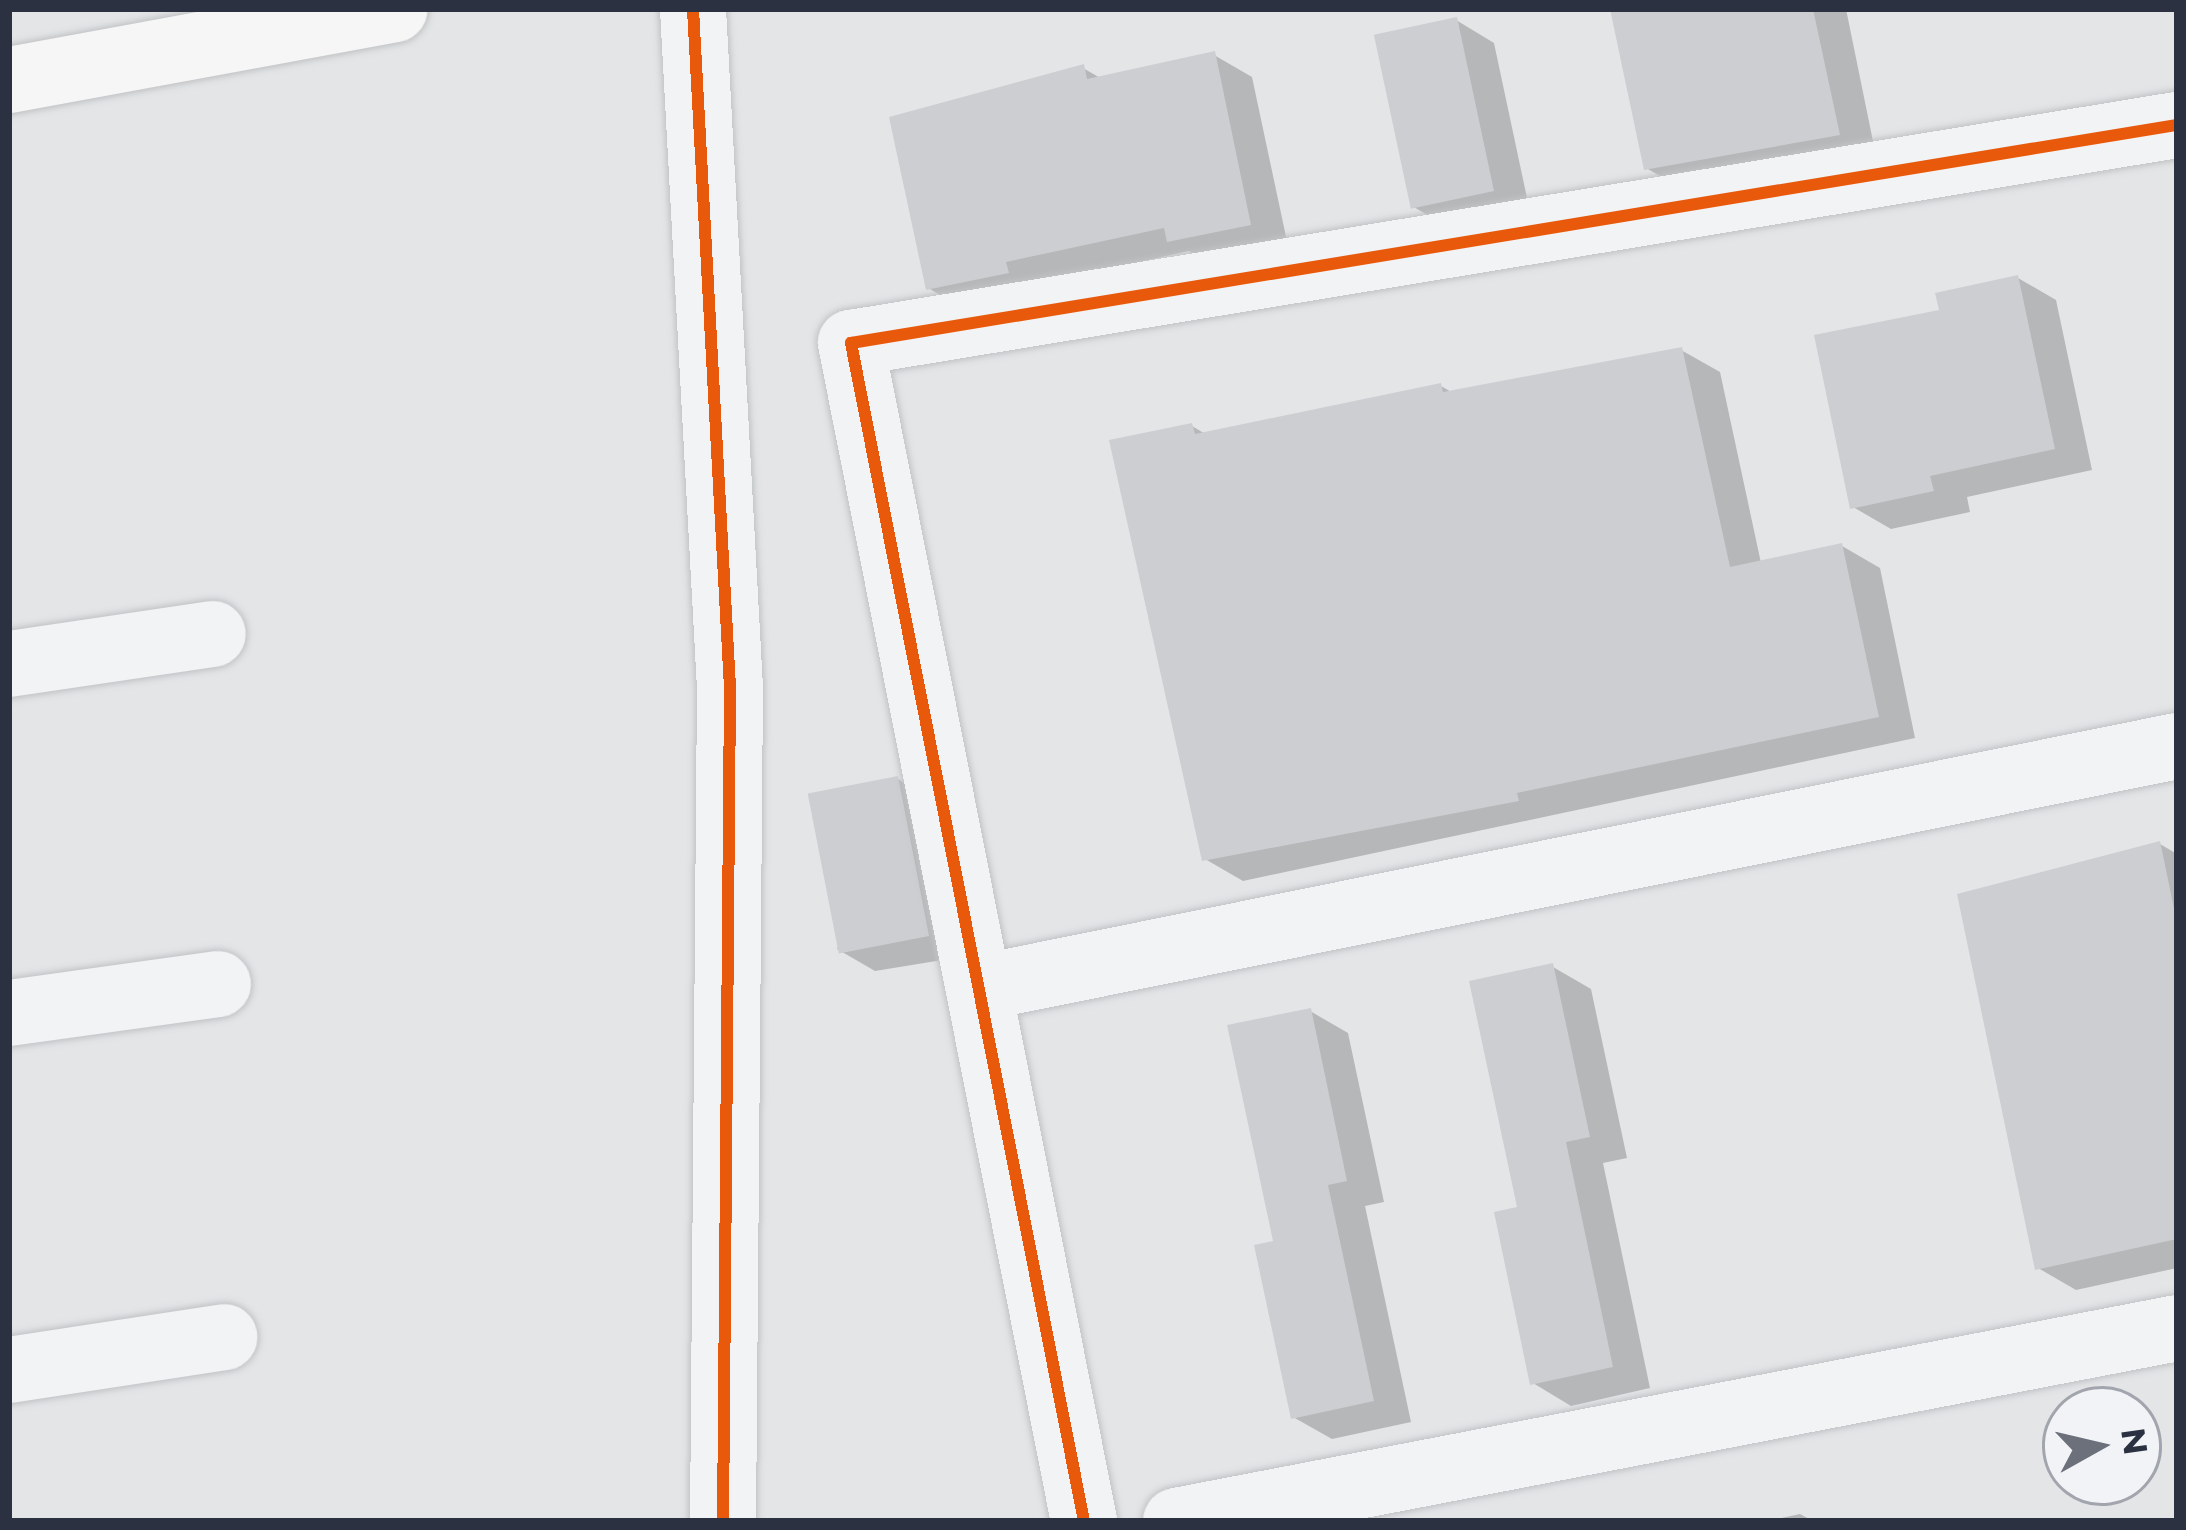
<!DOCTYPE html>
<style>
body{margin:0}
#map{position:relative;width:2186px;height:1530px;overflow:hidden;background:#e3e5e7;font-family:Montserrat,sans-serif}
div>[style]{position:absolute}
.shadow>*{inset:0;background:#0003}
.building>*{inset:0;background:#cdced1;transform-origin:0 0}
.roads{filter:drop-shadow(0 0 3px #c1c3c5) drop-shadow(0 0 3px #c1c3c5)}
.minor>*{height:66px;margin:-33px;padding:0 33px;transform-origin:33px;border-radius:33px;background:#f2f3f4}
.major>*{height:66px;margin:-33px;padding:0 33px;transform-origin:33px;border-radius:33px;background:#f6f6f6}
.cycleway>*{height:12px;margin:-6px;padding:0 6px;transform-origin:6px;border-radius:6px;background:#e8590c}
span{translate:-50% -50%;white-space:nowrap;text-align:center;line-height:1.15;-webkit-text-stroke:9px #f1f3f6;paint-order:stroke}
.frame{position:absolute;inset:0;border:12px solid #2b3140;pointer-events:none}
.north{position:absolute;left:2042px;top:1386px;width:120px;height:120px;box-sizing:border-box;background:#f1f3f6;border:3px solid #a2a5ad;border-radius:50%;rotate:82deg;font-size:33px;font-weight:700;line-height:48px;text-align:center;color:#2b3140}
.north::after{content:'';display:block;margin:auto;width:42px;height:54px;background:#6b707a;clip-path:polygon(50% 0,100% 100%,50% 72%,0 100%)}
</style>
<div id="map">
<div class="shadow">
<i style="clip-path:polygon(1613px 9px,1846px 9px,1876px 156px,1685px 190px,1646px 168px)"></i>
<i style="clip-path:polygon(1456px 20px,1494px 43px,1530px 212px,1450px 228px,1412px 206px)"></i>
<i style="clip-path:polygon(1214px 55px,1252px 77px,1288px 246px,1208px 262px,1189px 251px,1043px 283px,967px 310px,928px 288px,1083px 68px,1102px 79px)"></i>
<i style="clip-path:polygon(2018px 278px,2056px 300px,2092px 470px,1967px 497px,1970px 512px,1891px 529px,1853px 507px,1942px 312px)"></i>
<i style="clip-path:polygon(1681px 350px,1720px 372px,1761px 563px,1842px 546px,1880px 568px,1915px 738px,1243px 881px,1205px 859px,1192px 426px,1207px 435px,1441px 386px,1453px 393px)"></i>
<i style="clip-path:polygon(898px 779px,936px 801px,967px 956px,875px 971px,837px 949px)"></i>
<i style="clip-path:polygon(2160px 844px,2177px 854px,2177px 1268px,2076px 1290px,2038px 1268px)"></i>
<i style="clip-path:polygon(1553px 967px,1591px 989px,1627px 1158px,1603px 1163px,1650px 1388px,1571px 1406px,1533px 1383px,1520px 1209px)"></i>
<i style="clip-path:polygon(1310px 1011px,1348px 1033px,1384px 1202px,1365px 1206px,1411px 1422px,1332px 1439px,1293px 1417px)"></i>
<i style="clip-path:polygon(1800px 1514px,1813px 1521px,1767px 1521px)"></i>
</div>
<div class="building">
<i style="clip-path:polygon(1610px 9px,1813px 9px,1840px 135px,1644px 170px)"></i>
<i style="left:1457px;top:17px;width:178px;height:85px;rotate:78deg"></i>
<i style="clip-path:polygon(1215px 51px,1251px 225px,1167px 242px,1164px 228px,1006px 262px,1009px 273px,926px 290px,889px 117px,1084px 64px,1087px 79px)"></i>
<i style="clip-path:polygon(2018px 275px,2055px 449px,1930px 476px,1934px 491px,1850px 509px,1814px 335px,1939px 310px,1935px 293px)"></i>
<i style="clip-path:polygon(1682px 347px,1730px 567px,1842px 543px,1879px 717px,1517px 793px,1519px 801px,1202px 861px,1109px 440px,1192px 423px,1195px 434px,1441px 383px,1443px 392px)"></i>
<i style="left:898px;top:776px;width:163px;height:92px;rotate:79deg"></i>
<i style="clip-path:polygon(2160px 841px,2177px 923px,2177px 1239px,2035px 1270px,1957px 894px)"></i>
<i style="clip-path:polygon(1553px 963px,1590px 1137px,1566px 1142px,1613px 1367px,1530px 1385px,1494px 1212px,1517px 1207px,1469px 981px)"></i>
<i style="clip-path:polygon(1311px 1008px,1347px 1181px,1328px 1185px,1374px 1401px,1291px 1419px,1254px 1245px,1273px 1241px,1227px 1025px)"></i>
</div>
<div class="roads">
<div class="minor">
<i style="left:693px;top:9px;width:680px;rotate:86.88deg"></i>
<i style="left:730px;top:688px;width:833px;rotate:90.48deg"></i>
<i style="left:9px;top:664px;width:206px;rotate:-8.4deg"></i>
<i style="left:979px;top:988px;width:1222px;rotate:-11.42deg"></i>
<i style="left:9px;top:1013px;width:211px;rotate:-7.9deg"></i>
<i style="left:9px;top:1370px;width:218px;rotate:-8.7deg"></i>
<i style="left:1084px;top:1521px;width:1201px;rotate:-101.19deg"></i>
<i style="left:851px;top:343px;width:1344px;rotate:-9.34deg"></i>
<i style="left:1176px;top:1521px;width:1019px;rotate:-10.91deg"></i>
</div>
<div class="major">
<i style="left:9px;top:80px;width:392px;rotate:-10.4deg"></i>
</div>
</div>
<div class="cycleway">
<i style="left:693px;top:9px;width:680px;rotate:86.88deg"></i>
<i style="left:730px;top:688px;width:833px;rotate:90.48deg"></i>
<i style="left:1084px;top:1521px;width:1201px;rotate:-101.19deg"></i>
<i style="left:851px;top:343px;width:1344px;rotate:-9.34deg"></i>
</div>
<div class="frame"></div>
<div class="north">N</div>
</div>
